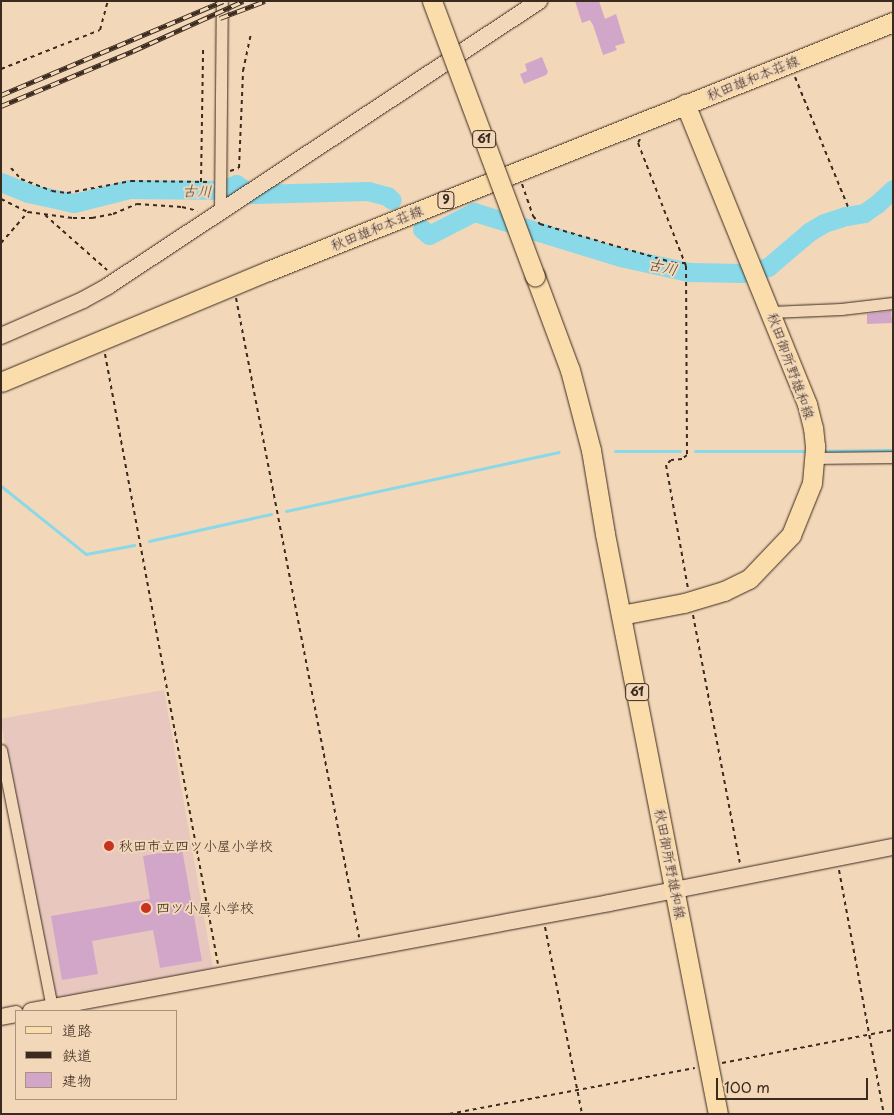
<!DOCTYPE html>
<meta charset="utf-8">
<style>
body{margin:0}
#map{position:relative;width:894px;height:1115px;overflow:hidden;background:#f2d7b9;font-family:"Playpen Sans","Klee One",sans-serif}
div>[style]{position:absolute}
.built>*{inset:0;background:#e8c8be;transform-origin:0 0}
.stream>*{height:3px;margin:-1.5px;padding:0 1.5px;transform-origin:1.5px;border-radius:1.5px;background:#8ad9e9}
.river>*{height:19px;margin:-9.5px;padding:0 9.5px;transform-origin:9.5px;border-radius:9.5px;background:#8ad9e9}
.building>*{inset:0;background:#d2a6c9}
.path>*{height:2px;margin-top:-1px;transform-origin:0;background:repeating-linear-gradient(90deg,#3b2a1e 0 4px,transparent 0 8px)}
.roads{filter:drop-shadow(0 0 1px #3b2a1e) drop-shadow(0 0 1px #3b2a1e)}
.street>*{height:11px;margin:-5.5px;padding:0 5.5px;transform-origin:5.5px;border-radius:5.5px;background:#f2d7b9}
.secondary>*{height:16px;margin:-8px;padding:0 8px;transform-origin:8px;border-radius:8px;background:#f2d7b9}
.primary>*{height:19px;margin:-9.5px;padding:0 9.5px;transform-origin:9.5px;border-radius:9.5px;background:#faddab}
.rail>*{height:5px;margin-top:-2.5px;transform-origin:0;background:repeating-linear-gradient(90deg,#f2d7b9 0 9px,#3b2a1e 0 18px);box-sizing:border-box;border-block:1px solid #3b2a1e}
.bridges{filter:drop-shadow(0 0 1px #3b2a1e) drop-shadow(0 0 1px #3b2a1e)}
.primary-bridge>*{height:19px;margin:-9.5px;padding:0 9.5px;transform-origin:9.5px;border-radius:9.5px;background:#faddab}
.dots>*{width:14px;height:14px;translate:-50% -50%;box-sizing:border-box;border:2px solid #f2d7b9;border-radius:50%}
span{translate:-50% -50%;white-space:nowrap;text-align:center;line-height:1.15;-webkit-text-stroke:4px #f2d7b9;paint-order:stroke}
.shield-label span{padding:1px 4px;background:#f2d7b9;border:1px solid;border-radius:4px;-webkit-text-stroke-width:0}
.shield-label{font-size:12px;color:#3b2a1e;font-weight:700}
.street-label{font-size:14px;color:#3b2a1e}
.poi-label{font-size:14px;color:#3b2a1e}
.left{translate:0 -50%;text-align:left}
.water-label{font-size:15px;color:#47443c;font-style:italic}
.frame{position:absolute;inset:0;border:2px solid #3b2a1e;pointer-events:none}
.legend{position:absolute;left:15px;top:1010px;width:162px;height:90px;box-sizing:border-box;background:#f2d7b9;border:1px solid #a9927b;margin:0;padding:6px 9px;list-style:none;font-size:15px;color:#3b2a1e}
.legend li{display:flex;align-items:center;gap:10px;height:25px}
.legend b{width:25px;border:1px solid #a9927b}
.scale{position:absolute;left:716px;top:1078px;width:152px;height:22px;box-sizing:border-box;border:2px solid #3b2a1e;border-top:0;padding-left:6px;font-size:15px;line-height:18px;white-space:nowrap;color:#3b2a1e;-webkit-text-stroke:4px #f2d7b9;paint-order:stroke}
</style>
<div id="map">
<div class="built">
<i style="left:164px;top:690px;width:285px;height:166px;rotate:80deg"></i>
</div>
<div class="stream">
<i style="left:615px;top:451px;width:65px"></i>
<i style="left:695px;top:451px;width:114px"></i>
<i style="left:820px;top:451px;width:73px;rotate:-0.8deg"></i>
<i style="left:1px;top:486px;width:109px;rotate:38.7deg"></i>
<i style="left:86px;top:554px;width:49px;rotate:-10.6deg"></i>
<i style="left:286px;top:511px;width:279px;rotate:-12.2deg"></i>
<i style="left:149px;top:541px;width:125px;rotate:-12.5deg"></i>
</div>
<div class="river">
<i style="left:1px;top:182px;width:29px;rotate:22deg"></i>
<i style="left:28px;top:193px;width:47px;rotate:12.3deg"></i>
<i style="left:74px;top:203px;width:57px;rotate:-14.3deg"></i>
<i style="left:129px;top:189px;width:95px;rotate:0.6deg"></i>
<i style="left:224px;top:190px;width:13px;rotate:-27deg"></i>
<i style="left:236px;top:184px;width:18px;rotate:34deg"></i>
<i style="left:251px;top:194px;width:117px;rotate:-1.5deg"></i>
<i style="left:368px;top:191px;width:20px;rotate:15deg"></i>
<i style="left:387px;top:196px;width:6px;rotate:39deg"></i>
<i style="left:422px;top:229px;width:9px;rotate:41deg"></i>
<i style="left:429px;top:235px;width:51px;rotate:-27.1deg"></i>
<i style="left:474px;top:212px;width:153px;rotate:17.1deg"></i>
<i style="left:620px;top:257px;width:71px;rotate:12.3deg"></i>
<i style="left:689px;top:272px;width:53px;rotate:1.1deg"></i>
<i style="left:742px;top:273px;width:27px;rotate:-13deg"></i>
<i style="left:768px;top:267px;width:54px;rotate:-40.5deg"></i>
<i style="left:809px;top:232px;width:17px;rotate:-31deg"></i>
<i style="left:824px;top:223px;width:23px;rotate:-18deg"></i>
<i style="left:846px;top:216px;width:18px;rotate:-9deg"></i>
<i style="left:864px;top:213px;width:16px;rotate:-35deg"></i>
<i style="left:877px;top:204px;width:22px;rotate:-43deg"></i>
</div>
<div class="building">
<i style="clip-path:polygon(575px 1px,599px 1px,605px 19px,616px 14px,625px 43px,615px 46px,617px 50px,603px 55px,593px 25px,590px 20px,582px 23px)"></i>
<i style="clip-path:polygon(542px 57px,548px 72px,546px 75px,524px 84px,520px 74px,527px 71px,525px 64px)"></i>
<i style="clip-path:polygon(891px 311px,892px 323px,867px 324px,867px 314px)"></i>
<i style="clip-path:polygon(182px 849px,202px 961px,160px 968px,153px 930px,92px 941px,98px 974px,62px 980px,51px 916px,150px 899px,143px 856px)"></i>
</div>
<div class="path">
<i style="left:1px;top:69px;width:106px;rotate:-21.5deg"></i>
<i style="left:100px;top:30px;width:30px;rotate:-75deg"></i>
<i style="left:795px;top:77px;width:140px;rotate:67.8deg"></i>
<i style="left:640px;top:139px;width:4px;rotate:117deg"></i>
<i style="left:638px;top:143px;width:132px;rotate:68.7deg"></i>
<i style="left:686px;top:266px;width:189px;rotate:89.7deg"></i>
<i style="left:687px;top:455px;width:6px;rotate:141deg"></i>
<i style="left:682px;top:459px;width:11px;rotate:175deg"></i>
<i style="left:671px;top:460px;width:7px;rotate:135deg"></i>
<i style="left:666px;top:465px;width:125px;rotate:79.9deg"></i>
<i style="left:11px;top:168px;width:15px;rotate:48deg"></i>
<i style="left:21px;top:179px;width:33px;rotate:21deg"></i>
<i style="left:52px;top:191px;width:15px;rotate:8deg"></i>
<i style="left:67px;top:193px;width:65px;rotate:-10.6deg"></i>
<i style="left:131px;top:181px;width:79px;rotate:0.7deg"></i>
<i style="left:230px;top:171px;width:9px;rotate:-18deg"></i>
<i style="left:239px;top:168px;width:97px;rotate:-87.6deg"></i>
<i style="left:243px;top:71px;width:38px;rotate:-78deg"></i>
<i style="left:201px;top:182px;width:132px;rotate:-89.1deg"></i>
<i style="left:522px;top:184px;width:34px;rotate:71deg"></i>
<i style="left:533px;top:216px;width:11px;rotate:49deg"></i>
<i style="left:540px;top:224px;width:140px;rotate:16.2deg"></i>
<i style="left:674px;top:263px;width:11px"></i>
<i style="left:1px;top:199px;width:30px;rotate:26deg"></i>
<i style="left:28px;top:212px;width:45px;rotate:7.6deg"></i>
<i style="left:73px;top:218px;width:19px"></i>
<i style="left:92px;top:218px;width:21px;rotate:-11deg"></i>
<i style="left:113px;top:214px;width:26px;rotate:-23deg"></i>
<i style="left:137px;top:204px;width:45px;rotate:3.8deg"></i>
<i style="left:182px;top:207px;width:16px;rotate:14deg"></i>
<i style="left:45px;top:215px;width:83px;rotate:41.6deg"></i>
<i style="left:1px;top:243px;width:41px;rotate:-48.9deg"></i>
<i style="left:236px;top:298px;width:651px;rotate:79.1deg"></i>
<i style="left:105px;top:354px;width:620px;rotate:79.51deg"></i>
<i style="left:693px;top:615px;width:252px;rotate:79.3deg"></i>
<i style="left:839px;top:870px;width:248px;rotate:79.6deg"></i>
<i style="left:545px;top:927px;width:191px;rotate:78.8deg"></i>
<i style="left:722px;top:1063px;width:174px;rotate:-10.9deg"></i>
<i style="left:449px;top:1114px;width:250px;rotate:-10.6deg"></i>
</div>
<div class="roads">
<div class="street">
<i style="left:220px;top:211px;width:210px;rotate:-89.5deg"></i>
<i style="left:771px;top:312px;width:70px;rotate:-2.5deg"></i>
<i style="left:841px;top:309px;width:52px;rotate:-6.6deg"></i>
<i style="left:815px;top:458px;width:78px;rotate:-0.7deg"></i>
<i style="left:1px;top:750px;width:262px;rotate:78.8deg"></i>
</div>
<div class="secondary">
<i style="left:1px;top:336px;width:90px;rotate:-23.7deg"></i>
<i style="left:83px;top:300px;width:29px;rotate:-29deg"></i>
<i style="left:108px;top:286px;width:517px;rotate:-33.47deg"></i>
<i style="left:31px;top:1011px;width:588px;rotate:-10.58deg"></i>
<i style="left:609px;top:903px;width:289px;rotate:-11.2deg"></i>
<i style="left:1px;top:1017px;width:15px;rotate:-11deg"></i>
</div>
<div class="primary">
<i style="left:535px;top:276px;width:100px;rotate:69.6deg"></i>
<i style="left:570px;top:370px;width:83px;rotate:75.3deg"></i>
<i style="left:591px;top:450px;width:85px;rotate:80.5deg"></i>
<i style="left:605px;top:534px;width:591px;rotate:78.98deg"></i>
<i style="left:1px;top:382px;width:289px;rotate:-22.6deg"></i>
<i style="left:268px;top:271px;width:673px;rotate:-21.72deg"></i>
<i style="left:621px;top:615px;width:64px;rotate:-10.8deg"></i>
<i style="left:684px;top:603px;width:42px;rotate:-16.7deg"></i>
<i style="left:724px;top:591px;width:28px;rotate:-26deg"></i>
<i style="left:749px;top:579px;width:61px;rotate:-46.3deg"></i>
<i style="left:791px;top:535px;width:56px;rotate:-68deg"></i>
<i style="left:812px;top:483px;width:37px;rotate:-85deg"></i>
<i style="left:815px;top:446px;width:18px;rotate:-96deg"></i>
<i style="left:813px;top:428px;width:25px;rotate:-104deg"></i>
<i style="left:807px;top:404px;width:324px;rotate:-112.1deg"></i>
</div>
</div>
<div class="rail">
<i style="left:220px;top:18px;width:48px;rotate:-20.7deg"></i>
<i style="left:1px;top:95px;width:241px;rotate:-22.9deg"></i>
<i style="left:1px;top:106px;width:143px;rotate:-22.6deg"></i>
<i style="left:133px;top:51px;width:121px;rotate:-24.4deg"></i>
</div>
<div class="bridges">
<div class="primary-bridge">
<i style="left:432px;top:1px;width:294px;rotate:69.5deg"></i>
</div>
</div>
<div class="dots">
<i style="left:109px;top:846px;background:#c8321e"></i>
<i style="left:146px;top:908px;background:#c8321e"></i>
</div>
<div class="shield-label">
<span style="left:484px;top:139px">61</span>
<span style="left:446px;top:200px">9</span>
<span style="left:637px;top:692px">61</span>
</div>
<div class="street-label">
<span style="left:753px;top:78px;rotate:-22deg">秋田雄和本荘線</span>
<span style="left:377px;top:228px;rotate:-22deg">秋田雄和本荘線</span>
<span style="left:791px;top:366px;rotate:70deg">秋田御所野雄和線</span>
<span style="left:670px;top:864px;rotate:79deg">秋田御所野雄和線</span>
</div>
<div class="poi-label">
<span class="left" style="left:119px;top:846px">秋田市立四ツ小屋小学校</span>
<span class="left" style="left:156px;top:908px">四ツ小屋小学校</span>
</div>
<div class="water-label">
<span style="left:197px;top:190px;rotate:1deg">古川</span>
<span style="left:663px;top:266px;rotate:13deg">古川</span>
</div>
<div class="frame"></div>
<ul class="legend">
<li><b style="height:6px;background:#faddab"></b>道路</li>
<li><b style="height:6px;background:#3b2a1e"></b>鉄道</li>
<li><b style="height:14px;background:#d2a6c9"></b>建物</li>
</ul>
<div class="scale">100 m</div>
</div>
